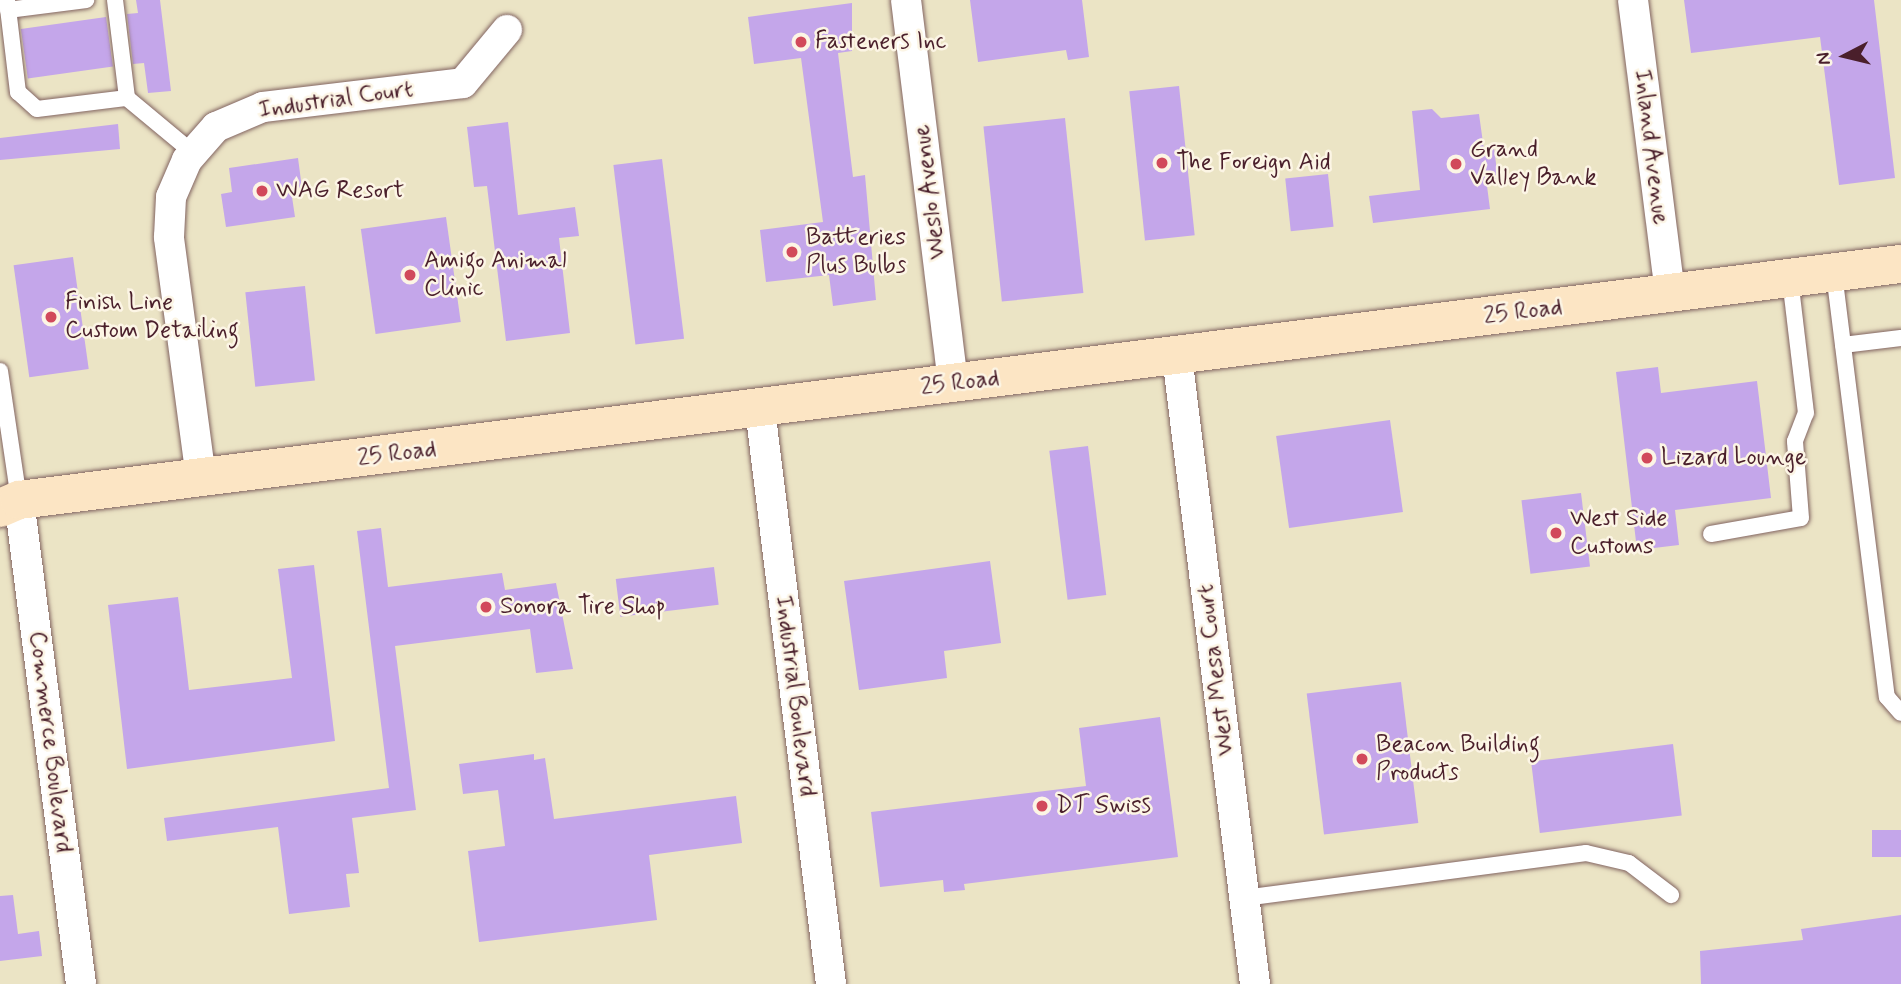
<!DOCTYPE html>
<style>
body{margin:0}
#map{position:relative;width:1901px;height:984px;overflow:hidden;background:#ebe4c5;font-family:Mynerve,sans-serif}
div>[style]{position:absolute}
.building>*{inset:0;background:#c4a6ea;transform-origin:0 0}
.roads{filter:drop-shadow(0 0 2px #826461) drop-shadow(0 0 2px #826461)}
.service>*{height:16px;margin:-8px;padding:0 8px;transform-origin:8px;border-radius:8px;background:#fff}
.minor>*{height:30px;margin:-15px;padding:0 15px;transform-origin:15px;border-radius:15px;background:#fff}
.secondary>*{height:38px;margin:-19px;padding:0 19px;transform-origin:19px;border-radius:19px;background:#fce5c4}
.dots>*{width:19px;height:19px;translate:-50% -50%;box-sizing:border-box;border:4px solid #fcf5e5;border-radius:50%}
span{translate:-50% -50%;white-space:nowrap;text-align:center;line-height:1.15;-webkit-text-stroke:5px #fcf5e5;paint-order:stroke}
.poi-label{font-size:24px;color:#4a1f2b}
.left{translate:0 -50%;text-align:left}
.street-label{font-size:24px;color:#4a1f2b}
.north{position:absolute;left:1810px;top:21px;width:70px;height:70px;-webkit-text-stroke:5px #fcf5e5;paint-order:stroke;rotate:263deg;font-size:19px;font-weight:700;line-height:28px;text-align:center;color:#4a1f2b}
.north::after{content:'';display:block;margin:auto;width:24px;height:32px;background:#4a1f2b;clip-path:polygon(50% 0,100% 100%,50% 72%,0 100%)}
</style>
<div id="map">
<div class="building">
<i style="clip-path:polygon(136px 0,160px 0,171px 91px,148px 93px,144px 63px,133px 64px,127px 14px,138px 13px)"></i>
<i style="clip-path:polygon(970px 0,1082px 0,1089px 57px,1068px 60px,1066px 50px,978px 62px)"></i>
<i style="clip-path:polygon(1684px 0,1874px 0,1895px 178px,1839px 185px,1820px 37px,1691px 53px)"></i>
<i style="clip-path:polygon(852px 3px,852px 51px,838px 53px,853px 177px,865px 175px,876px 300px,833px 306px,829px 275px,766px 282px,760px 230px,823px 222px,801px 58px,754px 64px,748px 17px)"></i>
<i style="left:106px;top:17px;width:50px;height:86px;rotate:82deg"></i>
<i style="left:1179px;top:86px;width:150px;height:50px;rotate:84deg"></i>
<i style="clip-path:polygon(1432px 109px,1441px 118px,1479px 114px,1484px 150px,1494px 148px,1498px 179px,1487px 186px,1490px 209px,1373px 223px,1369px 196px,1420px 190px,1412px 111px)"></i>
<i style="left:1065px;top:118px;width:176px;height:82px;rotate:84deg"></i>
<i style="clip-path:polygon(508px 122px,518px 215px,575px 207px,579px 236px,559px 238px,570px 333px,506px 341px,487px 186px,474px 187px,467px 127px)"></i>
<i style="clip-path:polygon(118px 124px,120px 149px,0 160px,0 138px)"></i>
<i style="clip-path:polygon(298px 158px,302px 188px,291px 190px,295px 217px,226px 227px,221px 194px,232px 192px,229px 168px)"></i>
<i style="left:662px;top:159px;width:181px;height:49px;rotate:83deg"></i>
<i style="left:1328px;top:174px;width:53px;height:43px;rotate:84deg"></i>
<i style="left:446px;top:217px;width:106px;height:86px;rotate:82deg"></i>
<i style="left:73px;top:257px;width:113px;height:60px;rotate:82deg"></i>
<i style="left:305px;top:286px;width:95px;height:60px;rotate:84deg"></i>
<i style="clip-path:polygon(1658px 367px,1661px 393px,1757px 381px,1771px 498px,1675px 510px,1679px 545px,1637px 550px,1616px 372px)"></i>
<i style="left:1390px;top:420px;width:93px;height:115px;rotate:82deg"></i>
<i style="left:1088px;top:446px;width:150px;height:39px;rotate:83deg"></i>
<i style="left:1581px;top:493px;width:74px;height:60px;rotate:83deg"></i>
<i style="clip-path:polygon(381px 528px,388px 587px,502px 573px,505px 590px,556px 583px,573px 669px,536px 673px,530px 629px,395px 646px,416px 810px,352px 818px,359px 873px,346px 874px,350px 907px,289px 914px,278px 827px,167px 841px,164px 818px,389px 788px,357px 531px)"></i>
<i style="clip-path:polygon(990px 561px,1001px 643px,944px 651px,947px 678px,859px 690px,844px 581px)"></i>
<i style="clip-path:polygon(314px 565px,335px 741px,127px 769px,108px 605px,178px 597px,189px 690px,292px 678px,278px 569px)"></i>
<i style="left:714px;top:567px;width:38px;height:99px;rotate:83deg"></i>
<i style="left:1401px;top:682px;width:142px;height:95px;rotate:83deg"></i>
<i style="clip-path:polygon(1160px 717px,1178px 857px,964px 884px,965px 890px,944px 892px,943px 880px,880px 887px,871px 812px,1086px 786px,1079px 728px)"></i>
<i style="left:1673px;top:744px;width:72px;height:143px;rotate:83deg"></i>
<i style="clip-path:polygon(534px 754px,534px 760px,545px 758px,554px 819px,736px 796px,742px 843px,649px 855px,657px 920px,479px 942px,468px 851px,505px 846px,498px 790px,463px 794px,459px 764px)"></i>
<i style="left:1901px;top:830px;width:27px;height:29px;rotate:90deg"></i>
<i style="clip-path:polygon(13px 895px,18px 934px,39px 931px,42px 956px,0 961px,0 896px)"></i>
<i style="clip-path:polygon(1901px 915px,1901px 984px,1701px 984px,1700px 951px,1803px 940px,1801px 929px)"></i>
</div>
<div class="roads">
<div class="service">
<i style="left:7px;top:0;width:93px;rotate:83.2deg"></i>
<i style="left:18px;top:92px;width:25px;rotate:42deg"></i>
<i style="left:37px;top:109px;width:91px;rotate:-7deg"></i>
<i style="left:127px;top:98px;width:85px;rotate:39.7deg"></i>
<i style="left:115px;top:0;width:99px;rotate:83deg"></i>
<i style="left:8px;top:10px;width:79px;rotate:-7.3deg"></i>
<i style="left:1834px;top:273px;width:427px;rotate:82.9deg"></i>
<i style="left:1887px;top:697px;width:21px;rotate:49deg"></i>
<i style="left:1843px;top:345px;width:58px;rotate:-6.9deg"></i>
<i style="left:0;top:371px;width:130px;rotate:81.6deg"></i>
<i style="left:1711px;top:534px;width:91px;rotate:-10.1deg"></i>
<i style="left:1801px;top:518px;width:77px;rotate:-94.5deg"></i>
<i style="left:1795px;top:441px;width:30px;rotate:-69deg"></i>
<i style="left:1806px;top:413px;width:136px;rotate:-96.8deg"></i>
<i style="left:1244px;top:898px;width:345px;rotate:-7.5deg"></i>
<i style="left:1586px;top:853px;width:44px;rotate:13.1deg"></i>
<i style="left:1629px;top:863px;width:53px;rotate:37.3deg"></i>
</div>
<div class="minor">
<i style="left:906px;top:0;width:386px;rotate:83deg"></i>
<i style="left:1633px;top:0;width:296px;rotate:82.8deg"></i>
<i style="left:1177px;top:356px;width:633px;rotate:82.92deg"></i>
<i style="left:760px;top:409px;width:579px;rotate:82.96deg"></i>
<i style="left:201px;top:478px;width:243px;rotate:-97.6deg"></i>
<i style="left:169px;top:237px;width:40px;rotate:-87.1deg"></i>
<i style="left:171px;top:197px;width:40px;rotate:-66.6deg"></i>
<i style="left:187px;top:160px;width:44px;rotate:-48.7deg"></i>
<i style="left:216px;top:127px;width:51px;rotate:-23.1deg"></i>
<i style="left:263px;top:107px;width:201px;rotate:-6.8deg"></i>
<i style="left:463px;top:83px;width:69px;rotate:-50.3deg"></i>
<i style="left:19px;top:500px;width:488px;rotate:82.7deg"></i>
</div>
<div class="secondary">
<i style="left:0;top:508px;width:21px;rotate:-23deg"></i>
<i style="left:19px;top:500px;width:1897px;rotate:-7.15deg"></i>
</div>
</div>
<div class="dots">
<i style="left:801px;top:42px;background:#d1495b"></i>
<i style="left:1162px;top:163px;background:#d1495b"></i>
<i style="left:1456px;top:164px;background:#d1495b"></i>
<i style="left:262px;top:191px;background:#d1495b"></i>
<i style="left:792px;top:252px;background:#d1495b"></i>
<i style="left:410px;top:275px;background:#d1495b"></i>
<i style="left:51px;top:317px;background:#d1495b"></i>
<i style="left:1647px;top:458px;background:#d1495b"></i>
<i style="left:1556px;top:533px;background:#d1495b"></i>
<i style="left:486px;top:607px;background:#d1495b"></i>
<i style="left:1362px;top:759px;background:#d1495b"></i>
<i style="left:1042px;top:806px;background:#d1495b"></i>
</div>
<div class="poi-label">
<span class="left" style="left:815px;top:42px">Fasteners Inc</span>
<span class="left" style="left:1470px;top:164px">Grand<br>Valley Bank</span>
<span class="left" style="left:1176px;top:163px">The Foreign Aid</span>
<span class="left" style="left:276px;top:191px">WAG Resort</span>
<span class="left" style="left:806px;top:252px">Batteries<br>Plus Bulbs</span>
<span class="left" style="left:424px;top:275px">Amigo Animal<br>Clinic</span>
<span class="left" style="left:65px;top:317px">Finish Line<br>Custom Detailing</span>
<span class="left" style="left:1661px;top:458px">Lizard Lounge</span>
<span class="left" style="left:1570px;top:533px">West Side<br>Customs</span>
<span class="left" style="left:500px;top:607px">Sonora Tire Shop</span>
<span class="left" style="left:1376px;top:759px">Beacon Building<br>Products</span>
<span class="left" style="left:1056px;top:806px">DT Swiss</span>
</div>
<div class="street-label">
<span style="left:336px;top:100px;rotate:-8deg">Industrial Court</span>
<span style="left:1651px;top:147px;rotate:83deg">Inland Avenue</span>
<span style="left:930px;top:192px;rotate:-97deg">Weslo Avenue</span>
<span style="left:1523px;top:312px;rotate:-7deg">25 Road</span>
<span style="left:960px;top:383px;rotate:-7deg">25 Road</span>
<span style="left:397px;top:454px;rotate:-7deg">25 Road</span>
<span style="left:1216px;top:670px;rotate:-97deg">West Mesa Court</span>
<span style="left:795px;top:696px;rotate:83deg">Industrial Boulevard</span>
<span style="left:50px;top:742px;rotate:83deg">Commerce Boulevard</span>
</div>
<div class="north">N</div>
</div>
